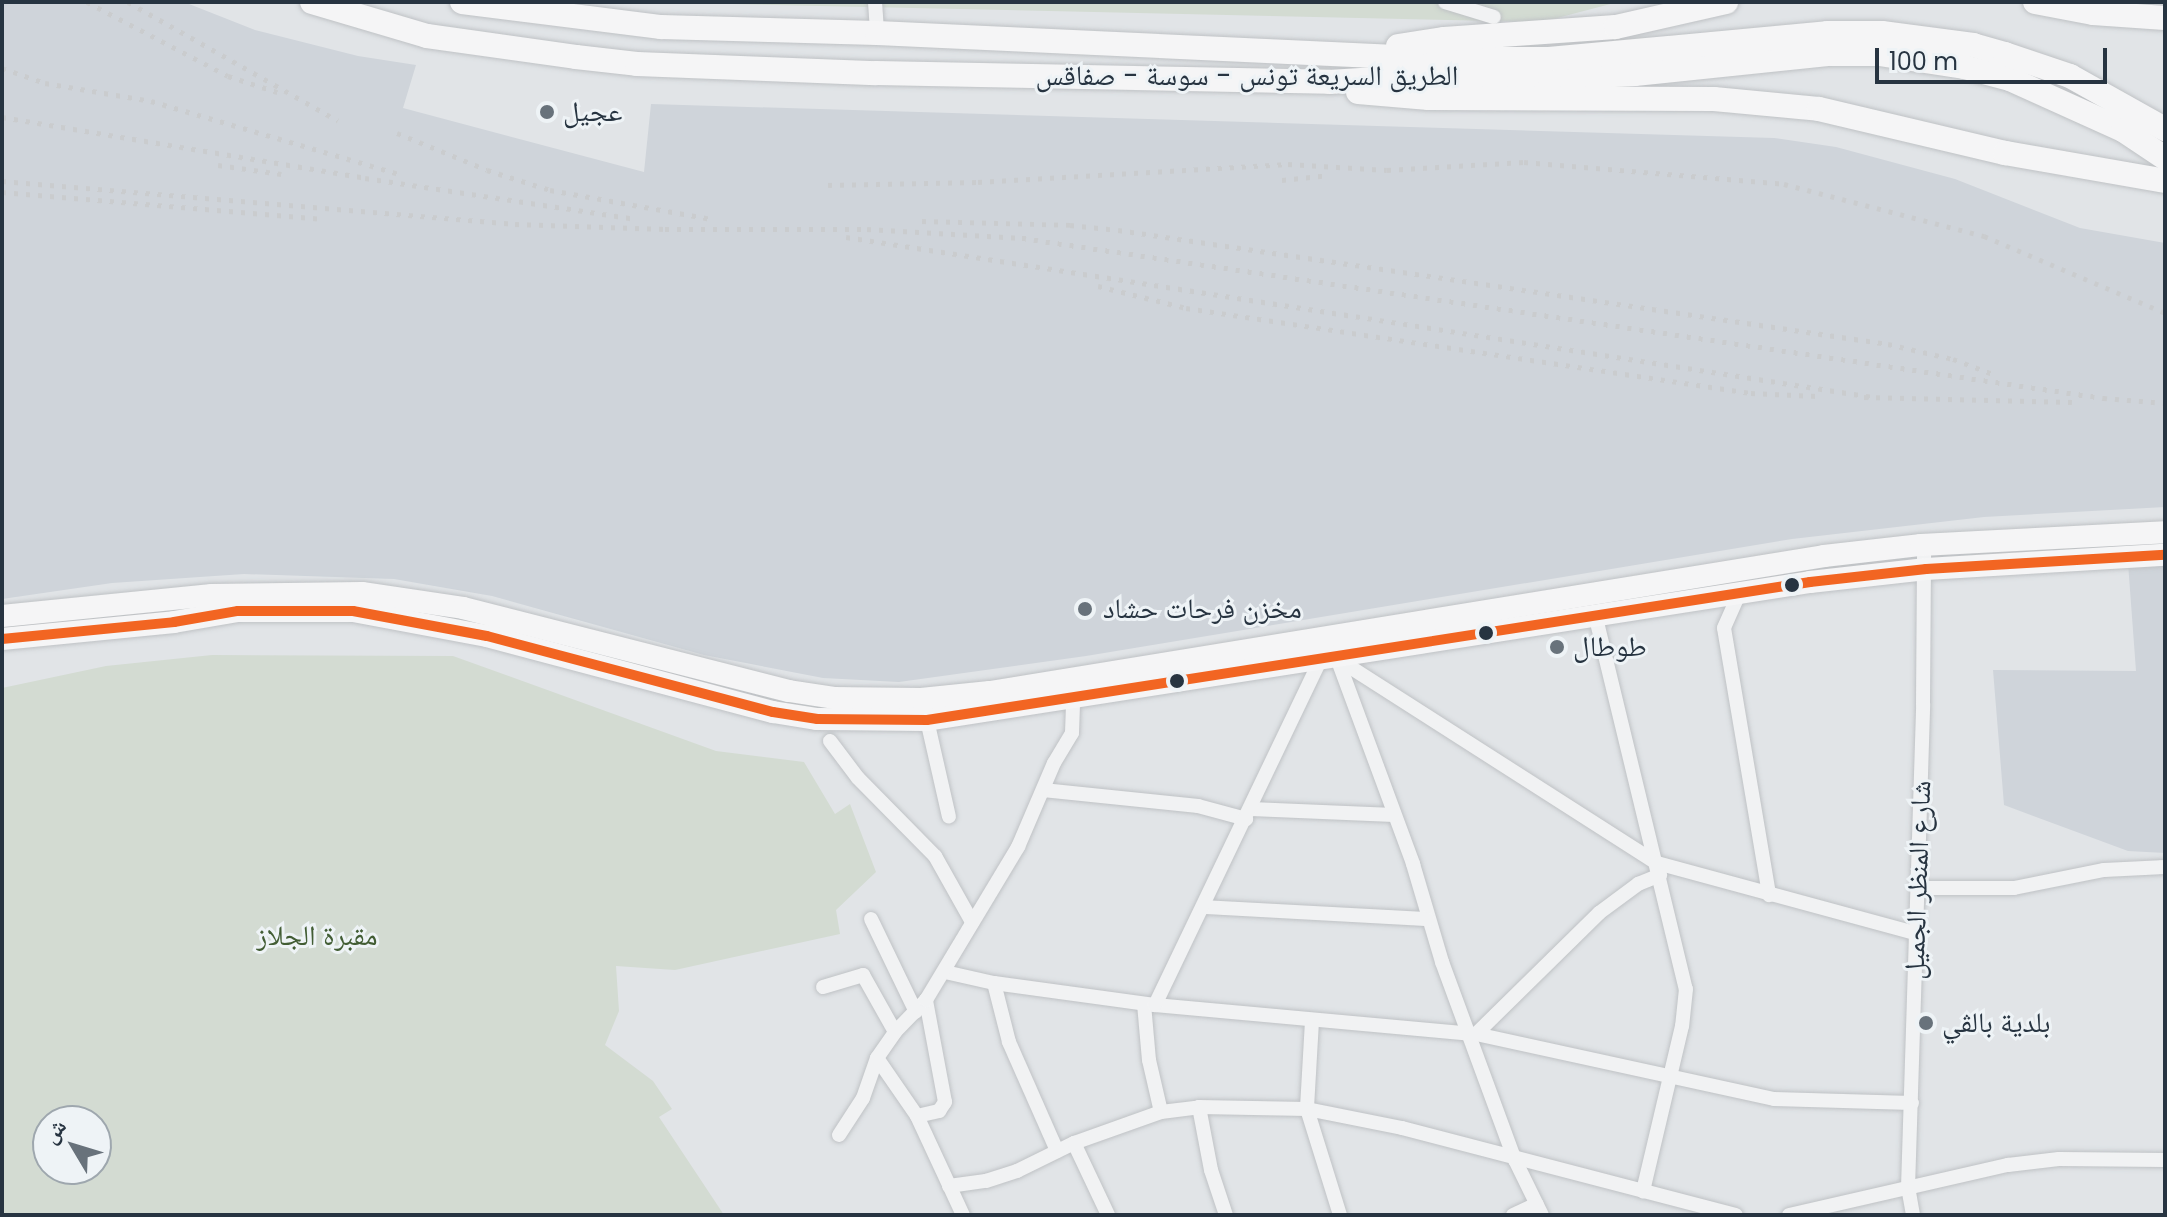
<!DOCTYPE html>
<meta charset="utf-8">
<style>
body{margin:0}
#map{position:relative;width:2167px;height:1217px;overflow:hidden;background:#e1e4e7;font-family:Poppins,"Noto Naskh Arabic",sans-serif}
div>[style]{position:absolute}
.built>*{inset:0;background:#cfd4da}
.green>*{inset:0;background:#d3dbd2}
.roads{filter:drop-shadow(0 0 2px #bfc2c5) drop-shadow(0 0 2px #bfc2c5)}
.minor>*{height:14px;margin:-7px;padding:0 7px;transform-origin:7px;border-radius:7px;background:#f1f2f3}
.primary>*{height:22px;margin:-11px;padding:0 11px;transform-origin:11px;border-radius:11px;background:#f5f5f6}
.motorway>*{height:24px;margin:-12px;padding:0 12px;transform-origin:12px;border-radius:12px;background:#f5f5f6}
.rail>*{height:5px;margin-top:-2.5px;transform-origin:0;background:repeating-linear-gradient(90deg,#caccce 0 4px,transparent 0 12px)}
.bus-1>*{height:10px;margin:-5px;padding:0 5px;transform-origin:5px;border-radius:5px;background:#f26522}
.dots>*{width:22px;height:22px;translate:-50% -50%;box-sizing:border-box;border:4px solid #eef3f6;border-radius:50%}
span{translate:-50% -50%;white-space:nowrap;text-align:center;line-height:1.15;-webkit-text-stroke:6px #eef3f6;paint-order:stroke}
.street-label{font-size:28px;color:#273441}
.poi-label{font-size:28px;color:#273441}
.left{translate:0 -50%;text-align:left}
.park-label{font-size:28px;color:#425d34}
.frame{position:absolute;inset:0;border:4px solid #273441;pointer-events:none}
.north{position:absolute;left:32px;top:1105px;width:80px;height:80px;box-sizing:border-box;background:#eef3f6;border:2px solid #9ea7ae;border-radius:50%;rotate:308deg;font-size:22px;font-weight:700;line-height:32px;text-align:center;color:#273441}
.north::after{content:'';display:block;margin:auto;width:28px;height:36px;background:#68727b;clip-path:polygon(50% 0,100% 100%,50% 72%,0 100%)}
.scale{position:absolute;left:1875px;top:48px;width:232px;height:36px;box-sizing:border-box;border:4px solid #273441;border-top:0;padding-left:10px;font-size:24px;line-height:28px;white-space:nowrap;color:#273441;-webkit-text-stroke:6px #eef3f6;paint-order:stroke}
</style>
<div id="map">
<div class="built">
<i style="clip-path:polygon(2px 2px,184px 2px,255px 30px,358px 56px,416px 65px,403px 108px,644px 172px,651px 104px,1774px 138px,1836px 147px,1955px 179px,2080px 228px,2165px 243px,2165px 507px,1984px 517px,1792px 539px,1086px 656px,899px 682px,823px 678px,704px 655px,492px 596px,394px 579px,244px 574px,112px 583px,2px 599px)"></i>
<i style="clip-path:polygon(2165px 561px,2165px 853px,2128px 851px,2004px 805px,1993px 670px,2136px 671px,2128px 563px)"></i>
</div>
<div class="green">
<i style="clip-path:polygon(644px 2px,1618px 2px,1542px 22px)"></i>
<i style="clip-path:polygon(evenodd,212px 655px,453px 656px,716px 751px,804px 762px,835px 814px,850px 804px,876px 872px,836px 910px,840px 934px,675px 970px,616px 966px,619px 1011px,605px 1045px,653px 1081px,672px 1109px,659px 1117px,724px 1215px,2px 1215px,2px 688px,106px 666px,212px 655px,48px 1121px,96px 1121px,96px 1169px,48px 1169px,48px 1121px)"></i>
</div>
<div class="roads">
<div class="minor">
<i style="left:875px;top:2px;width:31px;rotate:86deg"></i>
<i style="left:1445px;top:2px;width:51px;rotate:17deg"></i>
<i style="left:1739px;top:594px;width:37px;rotate:114deg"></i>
<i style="left:1724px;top:628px;width:271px;rotate:80.4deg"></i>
<i style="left:1595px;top:614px;width:386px;rotate:76.4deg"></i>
<i style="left:1686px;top:989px;width:37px;rotate:96deg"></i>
<i style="left:1682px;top:1026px;width:170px;rotate:103.3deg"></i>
<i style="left:1336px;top:658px;width:381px;rotate:32.6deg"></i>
<i style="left:1657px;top:863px;width:267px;rotate:15.2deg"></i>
<i style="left:1337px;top:658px;width:220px;rotate:69.7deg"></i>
<i style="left:1413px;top:864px;width:102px;rotate:73.5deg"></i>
<i style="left:1442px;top:962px;width:211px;rotate:69.8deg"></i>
<i style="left:1515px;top:1160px;width:61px;rotate:63.9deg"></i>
<i style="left:927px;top:720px;width:99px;rotate:77.2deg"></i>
<i style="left:830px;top:741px;width:46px;rotate:52.9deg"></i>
<i style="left:858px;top:778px;width:110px;rotate:45.4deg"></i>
<i style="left:935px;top:856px;width:76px;rotate:60.7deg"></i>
<i style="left:1043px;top:790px;width:156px;rotate:5.9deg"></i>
<i style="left:1198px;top:806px;width:50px;rotate:15.2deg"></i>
<i style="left:1251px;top:809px;width:143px;rotate:2.4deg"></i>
<i style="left:1917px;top:888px;width:97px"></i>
<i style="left:2014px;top:888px;width:92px;rotate:-11.3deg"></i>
<i style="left:2104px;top:870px;width:61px;rotate:-2.8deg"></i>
<i style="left:1204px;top:907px;width:224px;rotate:3.1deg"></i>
<i style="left:871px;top:919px;width:103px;rotate:64.2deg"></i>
<i style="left:945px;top:972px;width:50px;rotate:12.7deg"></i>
<i style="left:994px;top:983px;width:162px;rotate:7.8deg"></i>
<i style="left:1155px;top:1005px;width:322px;rotate:5.2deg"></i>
<i style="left:1476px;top:1034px;width:305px;rotate:12.3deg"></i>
<i style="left:1774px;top:1099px;width:138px;rotate:1.7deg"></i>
<i style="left:994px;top:983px;width:61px;rotate:75.7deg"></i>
<i style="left:1009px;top:1042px;width:119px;rotate:66.2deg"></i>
<i style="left:823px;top:987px;width:42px;rotate:-16.7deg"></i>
<i style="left:863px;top:975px;width:65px;rotate:60.7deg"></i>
<i style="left:1144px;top:1004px;width:56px;rotate:84.9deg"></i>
<i style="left:1149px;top:1060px;width:53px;rotate:77deg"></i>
<i style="left:1155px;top:1005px;width:382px;rotate:-64.4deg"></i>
<i style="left:1312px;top:1021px;width:88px;rotate:93.3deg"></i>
<i style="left:1307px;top:1109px;width:111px;rotate:72.7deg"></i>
<i style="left:1476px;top:1034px;width:173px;rotate:-44.5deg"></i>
<i style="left:1599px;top:913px;width:49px;rotate:-36.6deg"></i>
<i style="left:1638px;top:884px;width:24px;rotate:-22deg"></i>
<i style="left:877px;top:1058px;width:70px;rotate:55.4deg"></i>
<i style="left:917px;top:1116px;width:109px;rotate:65.1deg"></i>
<i style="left:1199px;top:1107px;width:64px;rotate:79.2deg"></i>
<i style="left:1211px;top:1170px;width:47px;rotate:71.6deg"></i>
<i style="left:917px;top:1116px;width:23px;rotate:-13deg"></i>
<i style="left:939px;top:1111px;width:11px;rotate:-56deg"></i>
<i style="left:945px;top:1102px;width:104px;rotate:-100.6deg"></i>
<i style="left:839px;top:1135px;width:44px;rotate:-57deg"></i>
<i style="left:863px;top:1098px;width:42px;rotate:-70.7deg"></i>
<i style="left:877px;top:1058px;width:32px;rotate:-55deg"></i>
<i style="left:895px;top:1032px;width:45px;rotate:-45.9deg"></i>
<i style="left:926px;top:1000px;width:179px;rotate:-59deg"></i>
<i style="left:1018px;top:847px;width:91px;rotate:-66.8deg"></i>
<i style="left:1054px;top:763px;width:35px;rotate:-59deg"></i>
<i style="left:1072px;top:733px;width:34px;rotate:-88deg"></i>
<i style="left:1074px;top:1143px;width:80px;rotate:64.7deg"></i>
<i style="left:949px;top:1186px;width:37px;rotate:-8deg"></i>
<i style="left:986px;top:1181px;width:33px;rotate:-18deg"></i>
<i style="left:1017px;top:1171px;width:64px;rotate:-26.2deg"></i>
<i style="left:1074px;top:1143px;width:92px;rotate:-19.6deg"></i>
<i style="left:1161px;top:1112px;width:38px;rotate:-7deg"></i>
<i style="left:1199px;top:1107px;width:108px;rotate:1.1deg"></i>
<i style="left:1307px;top:1109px;width:97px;rotate:11.3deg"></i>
<i style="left:1402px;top:1128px;width:345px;rotate:14.6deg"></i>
<i style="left:1513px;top:1215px;width:26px;rotate:-25deg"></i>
<i style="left:1789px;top:1215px;width:225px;rotate:-12.9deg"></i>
<i style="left:2008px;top:1165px;width:51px;rotate:-6.7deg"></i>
<i style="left:2059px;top:1159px;width:106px;rotate:0.5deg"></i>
<i style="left:1913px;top:1215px;width:27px;rotate:-100deg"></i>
<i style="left:1908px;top:1188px;width:484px;rotate:-88.2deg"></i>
<i style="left:1923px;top:704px;width:159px;rotate:-89.6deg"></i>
</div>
<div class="primary">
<i style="left:2px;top:616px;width:211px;rotate:-5.7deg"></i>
<i style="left:212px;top:595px;width:150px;rotate:-0.8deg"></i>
<i style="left:362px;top:593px;width:102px;rotate:8.4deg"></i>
<i style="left:463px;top:608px;width:336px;rotate:14.3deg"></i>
<i style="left:789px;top:691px;width:47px;rotate:8.7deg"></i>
<i style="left:835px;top:698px;width:86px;rotate:0.7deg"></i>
<i style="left:921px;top:699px;width:69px;rotate:-5.8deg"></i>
<i style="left:990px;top:692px;width:845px;rotate:-9.26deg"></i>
<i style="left:1824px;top:556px;width:98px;rotate:-6.5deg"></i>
<i style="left:1921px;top:545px;width:244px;rotate:-3deg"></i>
<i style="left:2px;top:639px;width:173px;rotate:-5.6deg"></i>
<i style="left:174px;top:622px;width:65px;rotate:-9.8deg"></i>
<i style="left:238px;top:611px;width:115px"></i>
<i style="left:353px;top:611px;width:136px;rotate:10.6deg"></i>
<i style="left:487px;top:636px;width:296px;rotate:14.9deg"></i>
<i style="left:773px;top:712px;width:45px;rotate:9deg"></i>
<i style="left:817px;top:719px;width:110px;rotate:0.5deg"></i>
<i style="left:927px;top:720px;width:894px;rotate:-8.88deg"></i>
<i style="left:1810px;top:582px;width:117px;rotate:-6.4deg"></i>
<i style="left:1926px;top:569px;width:239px;rotate:-3.4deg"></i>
</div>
<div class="motorway">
<i style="left:312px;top:2px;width:120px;rotate:16.5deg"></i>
<i style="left:427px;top:36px;width:150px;rotate:8deg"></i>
<i style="left:576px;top:57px;width:61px;rotate:6.5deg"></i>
<i style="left:637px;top:64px;width:239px;rotate:2.2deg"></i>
<i style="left:876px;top:73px;width:453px;rotate:1.1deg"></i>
<i style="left:1329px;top:82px;width:96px;rotate:-3.6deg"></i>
<i style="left:1425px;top:76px;width:125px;rotate:0.9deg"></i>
<i style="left:1550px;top:78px;width:85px;rotate:-2.7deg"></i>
<i style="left:1635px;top:74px;width:196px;rotate:-5.9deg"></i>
<i style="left:1830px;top:54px;width:49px"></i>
<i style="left:1879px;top:54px;width:86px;rotate:8.7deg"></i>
<i style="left:1964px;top:67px;width:48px;rotate:14.6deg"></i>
<i style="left:2010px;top:79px;width:124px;rotate:24.3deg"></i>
<i style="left:2123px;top:130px;width:50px;rotate:33.7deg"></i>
<i style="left:462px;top:2px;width:201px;rotate:7.2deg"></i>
<i style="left:661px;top:27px;width:216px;rotate:1.6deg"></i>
<i style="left:877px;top:33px;width:563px;rotate:2.65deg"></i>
<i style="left:1439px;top:59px;width:110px"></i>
<i style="left:1549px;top:59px;width:279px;rotate:-5.3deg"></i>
<i style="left:1827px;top:33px;width:55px"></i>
<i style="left:1882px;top:33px;width:92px;rotate:7.5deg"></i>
<i style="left:1973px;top:45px;width:33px;rotate:16deg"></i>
<i style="left:2005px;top:54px;width:69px;rotate:18.7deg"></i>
<i style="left:2070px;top:76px;width:109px;rotate:29.2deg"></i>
<i style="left:2035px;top:2px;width:59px;rotate:10.7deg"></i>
<i style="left:2093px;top:13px;width:72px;rotate:4deg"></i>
<i style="left:1398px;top:46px;width:47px;rotate:-8.7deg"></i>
<i style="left:1444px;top:39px;width:172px;rotate:-4deg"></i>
<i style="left:1616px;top:27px;width:113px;rotate:-12.8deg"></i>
<i style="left:1358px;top:92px;width:71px;rotate:4.8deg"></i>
<i style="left:1429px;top:98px;width:285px;rotate:0.2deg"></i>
<i style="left:1714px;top:99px;width:105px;rotate:5.4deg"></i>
<i style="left:1819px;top:109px;width:191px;rotate:13.3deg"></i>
<i style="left:2005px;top:153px;width:162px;rotate:9.9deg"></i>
</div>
</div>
<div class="rail">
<i style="left:87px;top:2px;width:159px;rotate:27.7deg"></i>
<i style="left:228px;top:76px;width:52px;rotate:18.1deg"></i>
<i style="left:128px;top:2px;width:241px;rotate:29.5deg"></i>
<i style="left:2px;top:68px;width:46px;rotate:19.2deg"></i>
<i style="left:45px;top:83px;width:108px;rotate:9.6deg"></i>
<i style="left:151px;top:101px;width:259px;rotate:16.4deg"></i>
<i style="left:2px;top:117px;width:368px;rotate:9.5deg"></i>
<i style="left:365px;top:178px;width:269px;rotate:8.6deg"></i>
<i style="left:397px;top:133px;width:97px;rotate:22.3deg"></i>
<i style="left:487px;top:170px;width:66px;rotate:17.6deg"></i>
<i style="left:550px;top:190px;width:164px;rotate:10.2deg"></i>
<i style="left:218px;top:165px;width:64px;rotate:8.1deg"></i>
<i style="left:1282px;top:180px;width:48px;rotate:-5.9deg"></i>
<i style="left:2px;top:181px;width:515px;rotate:4.79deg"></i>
<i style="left:515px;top:224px;width:150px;rotate:1.9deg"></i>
<i style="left:665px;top:229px;width:202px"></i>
<i style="left:867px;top:229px;width:155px;rotate:3.3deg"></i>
<i style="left:1022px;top:238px;width:1093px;rotate:8.42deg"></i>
<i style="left:2103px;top:398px;width:62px;rotate:4.6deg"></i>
<i style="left:828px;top:185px;width:150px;rotate:-1.1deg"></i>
<i style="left:978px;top:182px;width:311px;rotate:-3.3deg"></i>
<i style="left:1288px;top:164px;width:99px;rotate:3.5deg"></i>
<i style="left:1387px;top:170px;width:137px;rotate:-3.3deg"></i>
<i style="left:1524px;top:162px;width:261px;rotate:4.8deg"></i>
<i style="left:1784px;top:184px;width:207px;rotate:14.6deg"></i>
<i style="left:1984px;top:236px;width:197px;rotate:23deg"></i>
<i style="left:2px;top:192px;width:320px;rotate:4.8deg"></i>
<i style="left:922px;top:221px;width:148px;rotate:1.5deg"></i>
<i style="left:1070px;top:225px;width:48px;rotate:5.9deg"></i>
<i style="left:1118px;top:230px;width:778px;rotate:8.42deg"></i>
<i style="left:1888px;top:344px;width:67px;rotate:13deg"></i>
<i style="left:1953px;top:359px;width:43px;rotate:20.6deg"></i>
<i style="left:846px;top:237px;width:1039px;rotate:8.86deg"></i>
<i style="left:1098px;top:286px;width:91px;rotate:14deg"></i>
<i style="left:1186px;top:308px;width:571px;rotate:8.56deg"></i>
<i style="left:1751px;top:393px;width:65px;rotate:2.6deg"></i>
<i style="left:1864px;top:397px;width:208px;rotate:1.4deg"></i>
</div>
<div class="bus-1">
<i style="left:2px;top:639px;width:173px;rotate:-5.6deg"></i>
<i style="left:174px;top:622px;width:65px;rotate:-9.8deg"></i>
<i style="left:238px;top:611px;width:115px"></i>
<i style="left:353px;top:611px;width:136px;rotate:10.6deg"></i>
<i style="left:487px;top:636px;width:296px;rotate:14.9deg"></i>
<i style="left:773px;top:712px;width:45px;rotate:9deg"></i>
<i style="left:817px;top:719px;width:110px;rotate:0.5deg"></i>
<i style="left:927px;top:720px;width:894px;rotate:-8.88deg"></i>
<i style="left:1810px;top:582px;width:117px;rotate:-6.4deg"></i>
<i style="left:1926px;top:569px;width:239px;rotate:-3.4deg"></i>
</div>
<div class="dots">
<i style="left:547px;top:112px;background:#68727b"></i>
<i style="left:1792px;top:585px;background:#273441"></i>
<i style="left:1085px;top:609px;background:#68727b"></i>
<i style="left:1486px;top:633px;background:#273441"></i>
<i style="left:1557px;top:647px;background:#68727b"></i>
<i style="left:1177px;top:681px;background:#273441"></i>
<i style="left:1926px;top:1023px;background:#68727b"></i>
</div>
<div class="street-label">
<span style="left:1247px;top:76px">الطريق السريعة تونس - سوسة - صفاقس</span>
<span style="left:1918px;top:880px;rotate:-88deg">شارع المنظر الجميل</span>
</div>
<div class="poi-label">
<span class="left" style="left:563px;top:112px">عجيل</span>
<span class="left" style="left:1103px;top:609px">مخزن فرحات حشاد</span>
<span class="left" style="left:1573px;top:647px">طوطال</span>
<span class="left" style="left:1942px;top:1023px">بلدية بالڤي</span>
</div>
<div class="park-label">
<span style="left:317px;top:936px">مقبرة الجلاز</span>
</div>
<div class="frame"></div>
<div class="north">ش</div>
<div class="scale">100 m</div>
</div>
